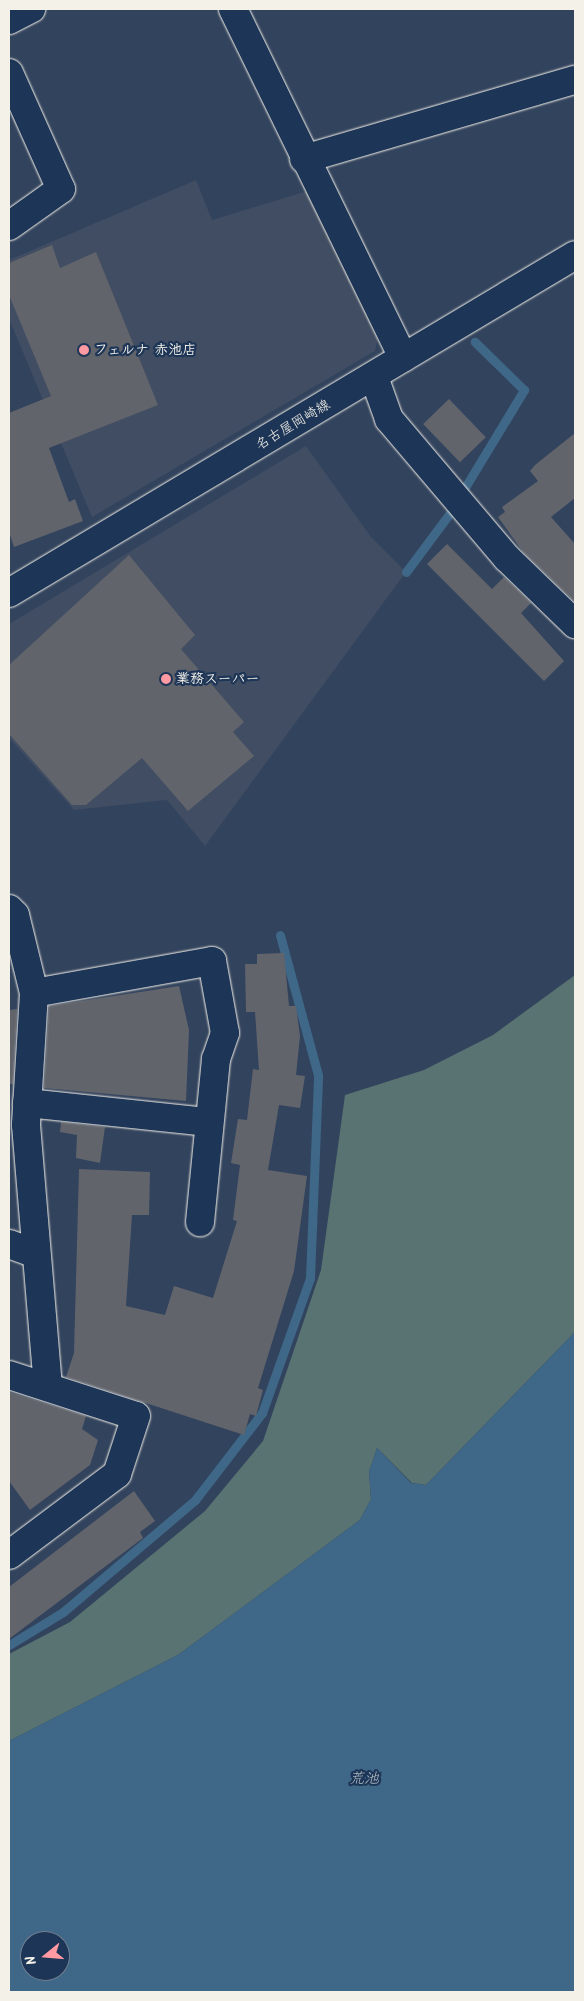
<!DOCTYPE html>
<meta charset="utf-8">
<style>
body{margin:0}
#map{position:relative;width:584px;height:2001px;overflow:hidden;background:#32435d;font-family:Kalam,"Klee One",sans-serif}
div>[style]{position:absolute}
.built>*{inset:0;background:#404d62}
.green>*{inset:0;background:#587371}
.water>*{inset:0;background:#3f6787}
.stream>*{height:9px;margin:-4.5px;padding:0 4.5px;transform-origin:4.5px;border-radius:4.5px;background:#3f6787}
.building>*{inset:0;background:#62646c;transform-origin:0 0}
.roads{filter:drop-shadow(0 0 1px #f4f1e8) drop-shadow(0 0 1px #f4f1e8)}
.minor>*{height:28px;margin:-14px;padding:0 14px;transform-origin:14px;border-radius:14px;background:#1d3557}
.major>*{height:28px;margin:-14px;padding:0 14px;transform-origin:14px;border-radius:14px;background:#1d3557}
.dots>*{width:14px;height:14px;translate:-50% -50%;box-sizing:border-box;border:2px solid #1d3557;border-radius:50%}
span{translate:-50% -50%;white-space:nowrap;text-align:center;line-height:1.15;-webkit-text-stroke:4.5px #1d3557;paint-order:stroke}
.poi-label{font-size:14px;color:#f4f1e8;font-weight:700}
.left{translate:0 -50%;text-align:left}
.street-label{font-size:14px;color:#f4f1e8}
.water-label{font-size:15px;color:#b5c1c6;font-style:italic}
.frame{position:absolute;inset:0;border:10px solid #f4f1e8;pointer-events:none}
.north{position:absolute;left:20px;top:1931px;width:50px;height:50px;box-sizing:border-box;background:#1d3557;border:1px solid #738091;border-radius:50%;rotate:253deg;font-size:14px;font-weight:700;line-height:20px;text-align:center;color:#f4f1e8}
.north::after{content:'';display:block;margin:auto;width:18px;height:22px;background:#ff9aa2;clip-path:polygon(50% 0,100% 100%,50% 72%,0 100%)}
</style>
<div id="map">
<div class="built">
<i style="clip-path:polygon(196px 180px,212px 220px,307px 191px,379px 332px,375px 351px,92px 517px,9px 319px,9px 260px)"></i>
<i style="clip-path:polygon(306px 446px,371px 537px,406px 572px,205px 846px,167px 800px,74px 810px,9px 738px,9px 624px)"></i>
</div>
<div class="green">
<i style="clip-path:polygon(575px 975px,575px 1332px,426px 1485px,412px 1483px,377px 1448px,369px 1472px,371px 1499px,360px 1520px,178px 1655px,9px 1741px,9px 1654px,70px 1622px,205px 1511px,263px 1441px,321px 1270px,345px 1095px,424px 1070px,493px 1035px)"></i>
</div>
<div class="water">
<i style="clip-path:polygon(evenodd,575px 1332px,575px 1992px,9px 1992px,9px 1741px,178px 1655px,360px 1520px,371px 1499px,369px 1472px,377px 1448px,411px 1483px,426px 1485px,575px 1332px,30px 1941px,60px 1941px,60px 1971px,30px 1971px,30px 1941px)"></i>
</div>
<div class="stream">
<i style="left:461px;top:494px;width:122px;rotate:-58.8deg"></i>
<i style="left:524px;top:390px;width:69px;rotate:-135.6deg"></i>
<i style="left:406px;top:572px;width:79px;rotate:-53.3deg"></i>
<i style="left:9px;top:1645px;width:63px;rotate:-31.4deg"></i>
<i style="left:63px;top:1612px;width:173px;rotate:-40.3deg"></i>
<i style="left:195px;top:1500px;width:110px;rotate:-52.4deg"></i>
<i style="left:262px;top:1413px;width:143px;rotate:-70.4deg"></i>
<i style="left:310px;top:1278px;width:203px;rotate:-87.7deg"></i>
<i style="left:318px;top:1075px;width:145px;rotate:-105.2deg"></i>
</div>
<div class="building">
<i style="clip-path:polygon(52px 245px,60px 268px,96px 252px,158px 405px,49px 448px,69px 502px,75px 499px,83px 521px,14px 547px,9px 532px,9px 413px,51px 396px,9px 295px,9px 263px)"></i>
<i style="left:449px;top:399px;width:53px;height:36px;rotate:46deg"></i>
<i style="clip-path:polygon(575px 433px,575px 498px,551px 517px,575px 544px,575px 602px,523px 552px,498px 517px,505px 512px,502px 507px,538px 481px,530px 471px,535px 465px)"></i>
<i style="clip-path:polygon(447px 544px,492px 589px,504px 577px,531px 603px,521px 613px,564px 661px,544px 681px,427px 564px)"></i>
<i style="clip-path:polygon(129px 555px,195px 635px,181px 649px,244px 722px,233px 732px,254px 756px,188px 811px,142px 758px,86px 805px,72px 805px,9px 734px,9px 665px)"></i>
<i style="clip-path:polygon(284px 953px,289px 1006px,296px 1006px,300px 1036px,296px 1075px,305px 1076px,300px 1108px,279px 1105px,268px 1170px,307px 1176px,294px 1271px,258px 1388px,263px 1390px,256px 1416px,250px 1414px,244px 1435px,66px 1377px,74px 1353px,79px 1169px,150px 1172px,149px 1215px,132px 1215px,126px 1306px,165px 1315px,174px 1286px,213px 1298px,237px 1221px,233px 1220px,240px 1165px,231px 1163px,238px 1119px,247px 1120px,253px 1069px,259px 1070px,255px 1012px,246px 1012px,245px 964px,257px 964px,257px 954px)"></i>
<i style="clip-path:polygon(179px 986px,189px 1030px,186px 1101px,44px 1088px,49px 1006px)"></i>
<i style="clip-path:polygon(17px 1009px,13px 1084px,9px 1084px,9px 1010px)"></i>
<i style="clip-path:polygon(61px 1122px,105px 1127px,100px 1163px,76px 1158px,77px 1135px,60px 1132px)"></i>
<i style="clip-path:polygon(9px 1392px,86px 1416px,82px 1429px,98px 1440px,90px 1465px,30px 1510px,9px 1481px)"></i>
<i style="clip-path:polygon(134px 1491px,155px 1521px,140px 1532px,143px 1538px,9px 1639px,9px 1587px)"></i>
</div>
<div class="roads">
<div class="minor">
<i style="left:233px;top:9px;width:388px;rotate:64deg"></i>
<i style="left:9px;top:20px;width:25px;rotate:-27deg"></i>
<i style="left:9px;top:73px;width:127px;rotate:65.9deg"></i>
<i style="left:61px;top:189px;width:64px;rotate:144.6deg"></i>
<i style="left:304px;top:159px;width:282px;rotate:-16.3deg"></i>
<i style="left:374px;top:377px;width:45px;rotate:70.3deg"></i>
<i style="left:389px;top:419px;width:182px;rotate:49.7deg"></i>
<i style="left:507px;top:558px;width:95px;rotate:44.1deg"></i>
<i style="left:9px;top:909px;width:8px;rotate:45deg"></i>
<i style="left:15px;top:915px;width:80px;rotate:76.3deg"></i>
<i style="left:34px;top:993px;width:132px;rotate:93.5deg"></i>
<i style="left:26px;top:1125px;width:263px;rotate:85.2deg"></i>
<i style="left:34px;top:993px;width:181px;rotate:-10.2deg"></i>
<i style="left:212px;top:961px;width:73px;rotate:79.8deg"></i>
<i style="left:225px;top:1033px;width:28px;rotate:109deg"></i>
<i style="left:216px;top:1059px;width:164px;rotate:95.6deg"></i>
<i style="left:27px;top:1103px;width:183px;rotate:6deg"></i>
<i style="left:9px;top:1244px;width:27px;rotate:20deg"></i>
<i style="left:9px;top:1375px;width:133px;rotate:17.9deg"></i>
<i style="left:136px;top:1416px;width:61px;rotate:108.1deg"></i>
<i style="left:117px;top:1474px;width:135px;rotate:143.1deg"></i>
</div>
<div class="major">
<i style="left:9px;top:593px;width:659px;rotate:-30.84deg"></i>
</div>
</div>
<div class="dots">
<i style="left:84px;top:350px;background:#ff9aa2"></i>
<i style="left:166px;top:679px;background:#ff9aa2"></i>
</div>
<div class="poi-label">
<span class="left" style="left:94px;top:350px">フェルナ 赤池店</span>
<span class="left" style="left:176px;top:679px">業務スーパー</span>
</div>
<div class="street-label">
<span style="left:293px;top:425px;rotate:-31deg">名古屋岡崎線</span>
</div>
<div class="water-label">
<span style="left:364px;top:1780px">荒池</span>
</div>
<div class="frame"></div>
<div class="north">N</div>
</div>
